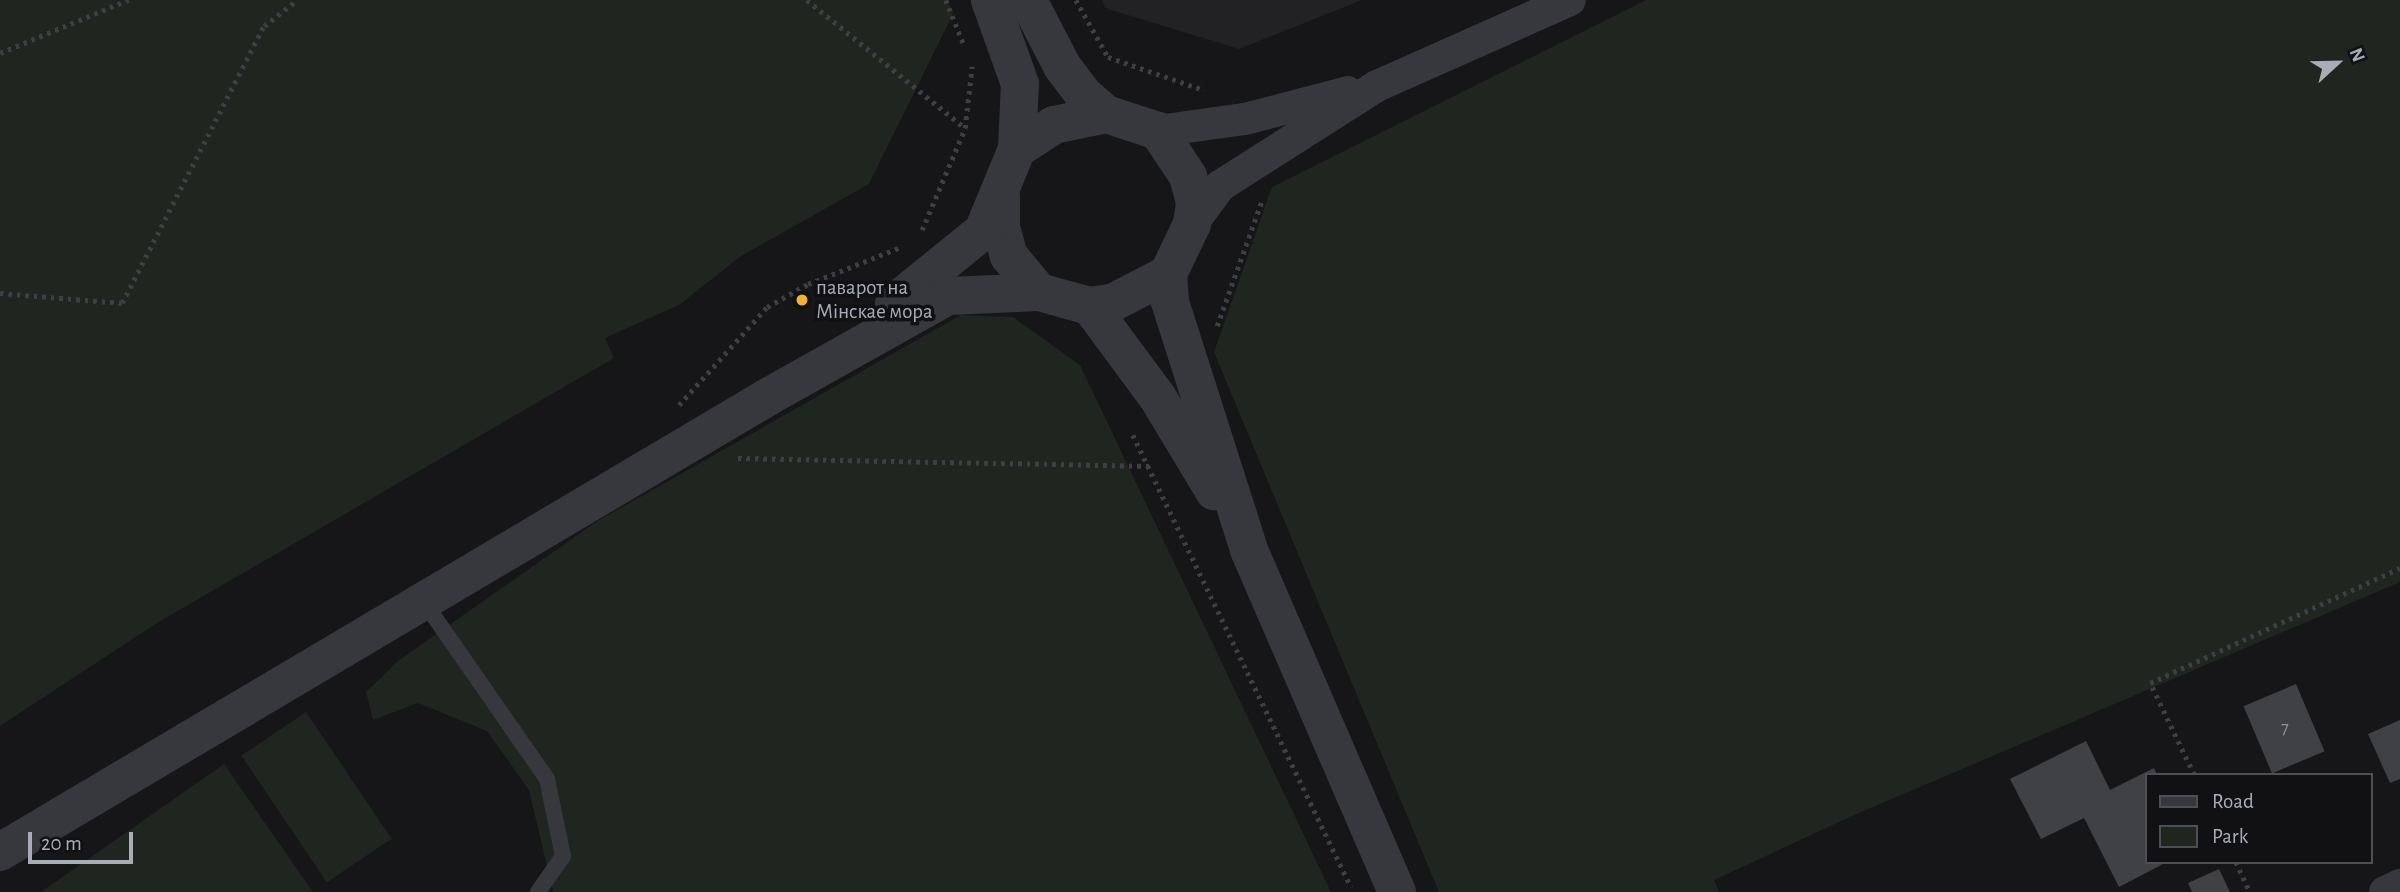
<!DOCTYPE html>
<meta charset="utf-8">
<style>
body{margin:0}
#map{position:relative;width:2400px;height:892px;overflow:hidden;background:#161618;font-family:"Alegreya Sans",sans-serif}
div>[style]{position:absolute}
.built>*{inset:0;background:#222225}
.green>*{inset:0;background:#1e261f;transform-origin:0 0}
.building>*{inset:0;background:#404145;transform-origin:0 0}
.path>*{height:4.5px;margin-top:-2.25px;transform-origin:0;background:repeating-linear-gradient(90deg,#3d3f44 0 3.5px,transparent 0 8.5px)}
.service>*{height:16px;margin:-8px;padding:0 8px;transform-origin:8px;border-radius:8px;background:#37383d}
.minor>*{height:32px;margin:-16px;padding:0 16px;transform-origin:16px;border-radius:16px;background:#37383d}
.tertiary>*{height:38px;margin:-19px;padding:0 19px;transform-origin:19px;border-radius:19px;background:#37383d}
.dots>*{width:19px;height:19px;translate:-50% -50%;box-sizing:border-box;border:4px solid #111113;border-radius:50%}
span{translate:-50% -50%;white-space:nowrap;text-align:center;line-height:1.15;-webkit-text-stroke:7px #111113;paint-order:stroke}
.number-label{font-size:18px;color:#8e929b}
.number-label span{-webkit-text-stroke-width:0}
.poi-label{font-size:21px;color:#a8adb8}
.left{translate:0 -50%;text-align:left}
.legend{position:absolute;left:2145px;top:773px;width:228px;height:91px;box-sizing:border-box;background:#111113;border:2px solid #4d4f55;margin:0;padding:9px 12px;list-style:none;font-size:21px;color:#a8adb8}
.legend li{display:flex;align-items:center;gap:14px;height:35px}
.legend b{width:35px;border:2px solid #4d4f55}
.north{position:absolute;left:2302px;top:28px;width:70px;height:70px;-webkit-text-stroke:5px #111113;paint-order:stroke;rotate:68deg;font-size:19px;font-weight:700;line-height:28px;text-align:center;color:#a8adb8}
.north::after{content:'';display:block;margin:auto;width:24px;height:32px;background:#a8adb8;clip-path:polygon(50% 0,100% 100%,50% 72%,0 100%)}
.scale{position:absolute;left:28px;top:832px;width:105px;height:32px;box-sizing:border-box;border:4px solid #a8adb8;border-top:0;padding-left:9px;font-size:21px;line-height:24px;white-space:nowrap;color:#a8adb8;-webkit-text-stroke:5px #111113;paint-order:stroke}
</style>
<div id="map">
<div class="built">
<i style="clip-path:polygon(1102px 0,1362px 0,1239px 49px,1105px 8px)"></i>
</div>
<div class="green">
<i style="clip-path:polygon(0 0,948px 0,953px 14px,869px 184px,741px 256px,679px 305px,605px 338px,614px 358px,157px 623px,0 726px)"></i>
<i style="clip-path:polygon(1646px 0,2400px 0,2400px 582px,1852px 816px,1714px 880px,1719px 892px,1439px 892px,1214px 352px,1272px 187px)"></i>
<i style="clip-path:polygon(961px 315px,1013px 317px,1080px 365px,1331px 892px,553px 892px,529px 790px,487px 731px,418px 703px,373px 720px,366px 692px,398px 661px,596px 522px)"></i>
<i style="left:306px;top:712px;width:153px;height:78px;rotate:56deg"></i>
<i style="clip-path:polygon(224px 764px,313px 892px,41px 892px)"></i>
</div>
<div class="building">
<i style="left:2296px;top:684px;width:73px;height:57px;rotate:67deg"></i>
<i style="clip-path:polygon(2400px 720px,2400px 779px,2390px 783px,2368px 734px)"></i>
<i style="clip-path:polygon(2086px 741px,2110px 790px,2154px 768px,2157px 775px,2146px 775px,2146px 862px,2167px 862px,2119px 887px,2084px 818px,2041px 839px,2010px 779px)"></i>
<i style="clip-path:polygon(2219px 869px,2230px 892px,2192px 892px,2188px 883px)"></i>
</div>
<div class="path">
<i style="left:807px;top:0;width:202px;rotate:39deg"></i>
<i style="left:946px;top:0;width:48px;rotate:68.2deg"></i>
<i style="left:1076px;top:0;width:65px;rotate:60.7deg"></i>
<i style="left:1108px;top:57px;width:102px;rotate:19deg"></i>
<i style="left:0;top:53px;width:139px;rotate:-22.5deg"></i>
<i style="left:922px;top:230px;width:111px;rotate:-67.1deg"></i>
<i style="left:965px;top:128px;width:62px;rotate:-83.6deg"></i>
<i style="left:0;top:293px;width:122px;rotate:4.7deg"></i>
<i style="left:122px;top:303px;width:311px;rotate:-62.9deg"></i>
<i style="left:264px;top:26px;width:42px;rotate:-38.2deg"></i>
<i style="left:1217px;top:326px;width:134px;rotate:-70.3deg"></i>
<i style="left:679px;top:405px;width:132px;rotate:-48.1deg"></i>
<i style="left:767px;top:307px;width:47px;rotate:-29.3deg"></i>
<i style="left:808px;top:284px;width:100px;rotate:-21.7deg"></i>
<i style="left:1133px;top:435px;width:502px;rotate:64.25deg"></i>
<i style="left:738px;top:458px;width:412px;rotate:1.1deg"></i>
<i style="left:2194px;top:775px;width:102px;rotate:-115.6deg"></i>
<i style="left:2150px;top:683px;width:275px;rotate:-24.7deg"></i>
<i style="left:2236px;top:862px;width:33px;rotate:65deg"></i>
</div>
<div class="service">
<i style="left:424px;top:602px;width:216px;rotate:55.2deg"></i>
<i style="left:547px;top:779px;width:79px;rotate:78.3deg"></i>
<i style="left:563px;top:856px;width:44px;rotate:124.8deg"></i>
</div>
<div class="minor">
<i style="left:1158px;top:131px;width:88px;rotate:-7.9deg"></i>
<i style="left:1245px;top:119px;width:106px;rotate:-14.7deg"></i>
<i style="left:1192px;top:224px;width:47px;rotate:-53.6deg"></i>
<i style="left:1220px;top:186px;width:186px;rotate:-32.5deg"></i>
<i style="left:1377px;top:86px;width:211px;rotate:-24deg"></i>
<i style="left:2385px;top:892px;width:17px;rotate:-25deg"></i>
</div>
<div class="tertiary">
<i style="left:1028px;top:0;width:74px;rotate:62.7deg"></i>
<i style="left:1062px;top:66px;width:36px;rotate:53deg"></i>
<i style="left:1084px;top:95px;width:29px;rotate:41deg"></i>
<i style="left:1106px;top:114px;width:55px;rotate:18.1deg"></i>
<i style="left:1158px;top:131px;width:54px;rotate:56.3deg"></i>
<i style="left:1188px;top:176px;width:28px;rotate:75deg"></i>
<i style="left:1195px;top:203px;width:21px;rotate:98deg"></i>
<i style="left:1192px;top:224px;width:55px;rotate:115.6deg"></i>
<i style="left:1168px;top:274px;width:28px;rotate:86deg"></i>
<i style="left:1170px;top:302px;width:260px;rotate:72.3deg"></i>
<i style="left:1249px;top:550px;width:373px;rotate:66.6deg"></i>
<i style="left:1017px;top:149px;width:44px;rotate:-33deg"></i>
<i style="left:1054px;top:125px;width:53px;rotate:-11.9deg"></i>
<i style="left:1001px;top:195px;width:32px;rotate:90deg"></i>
<i style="left:1001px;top:227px;width:30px;rotate:75deg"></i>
<i style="left:1009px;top:256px;width:47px;rotate:50.2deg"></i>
<i style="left:894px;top:303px;width:114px;rotate:-39deg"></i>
<i style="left:983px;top:231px;width:89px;rotate:-67.5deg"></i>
<i style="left:1017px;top:149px;width:65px;rotate:-87.4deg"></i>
<i style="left:1020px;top:84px;width:89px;rotate:-109.7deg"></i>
<i style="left:1090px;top:306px;width:114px;rotate:53.5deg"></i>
<i style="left:1158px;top:398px;width:109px;rotate:58.9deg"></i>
<i style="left:0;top:852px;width:890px;rotate:-30.65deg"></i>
<i style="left:766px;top:398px;width:209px;rotate:-29.3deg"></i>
<i style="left:948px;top:296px;width:91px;rotate:-2.5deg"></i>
<i style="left:1039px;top:292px;width:53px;rotate:15.4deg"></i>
<i style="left:1090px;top:306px;width:22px;rotate:-8deg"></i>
<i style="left:1112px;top:303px;width:63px;rotate:-27.4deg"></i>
</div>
<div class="dots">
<i style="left:802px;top:300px;background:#f2b134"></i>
</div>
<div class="number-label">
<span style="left:2285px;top:729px">7</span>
</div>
<div class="poi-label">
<span class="left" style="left:816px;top:300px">паварот на<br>Мінскае мора</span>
</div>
<ul class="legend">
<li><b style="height:9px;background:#37383d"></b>Road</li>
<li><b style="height:19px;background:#1e261f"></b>Park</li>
</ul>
<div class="north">N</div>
<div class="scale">20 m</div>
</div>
